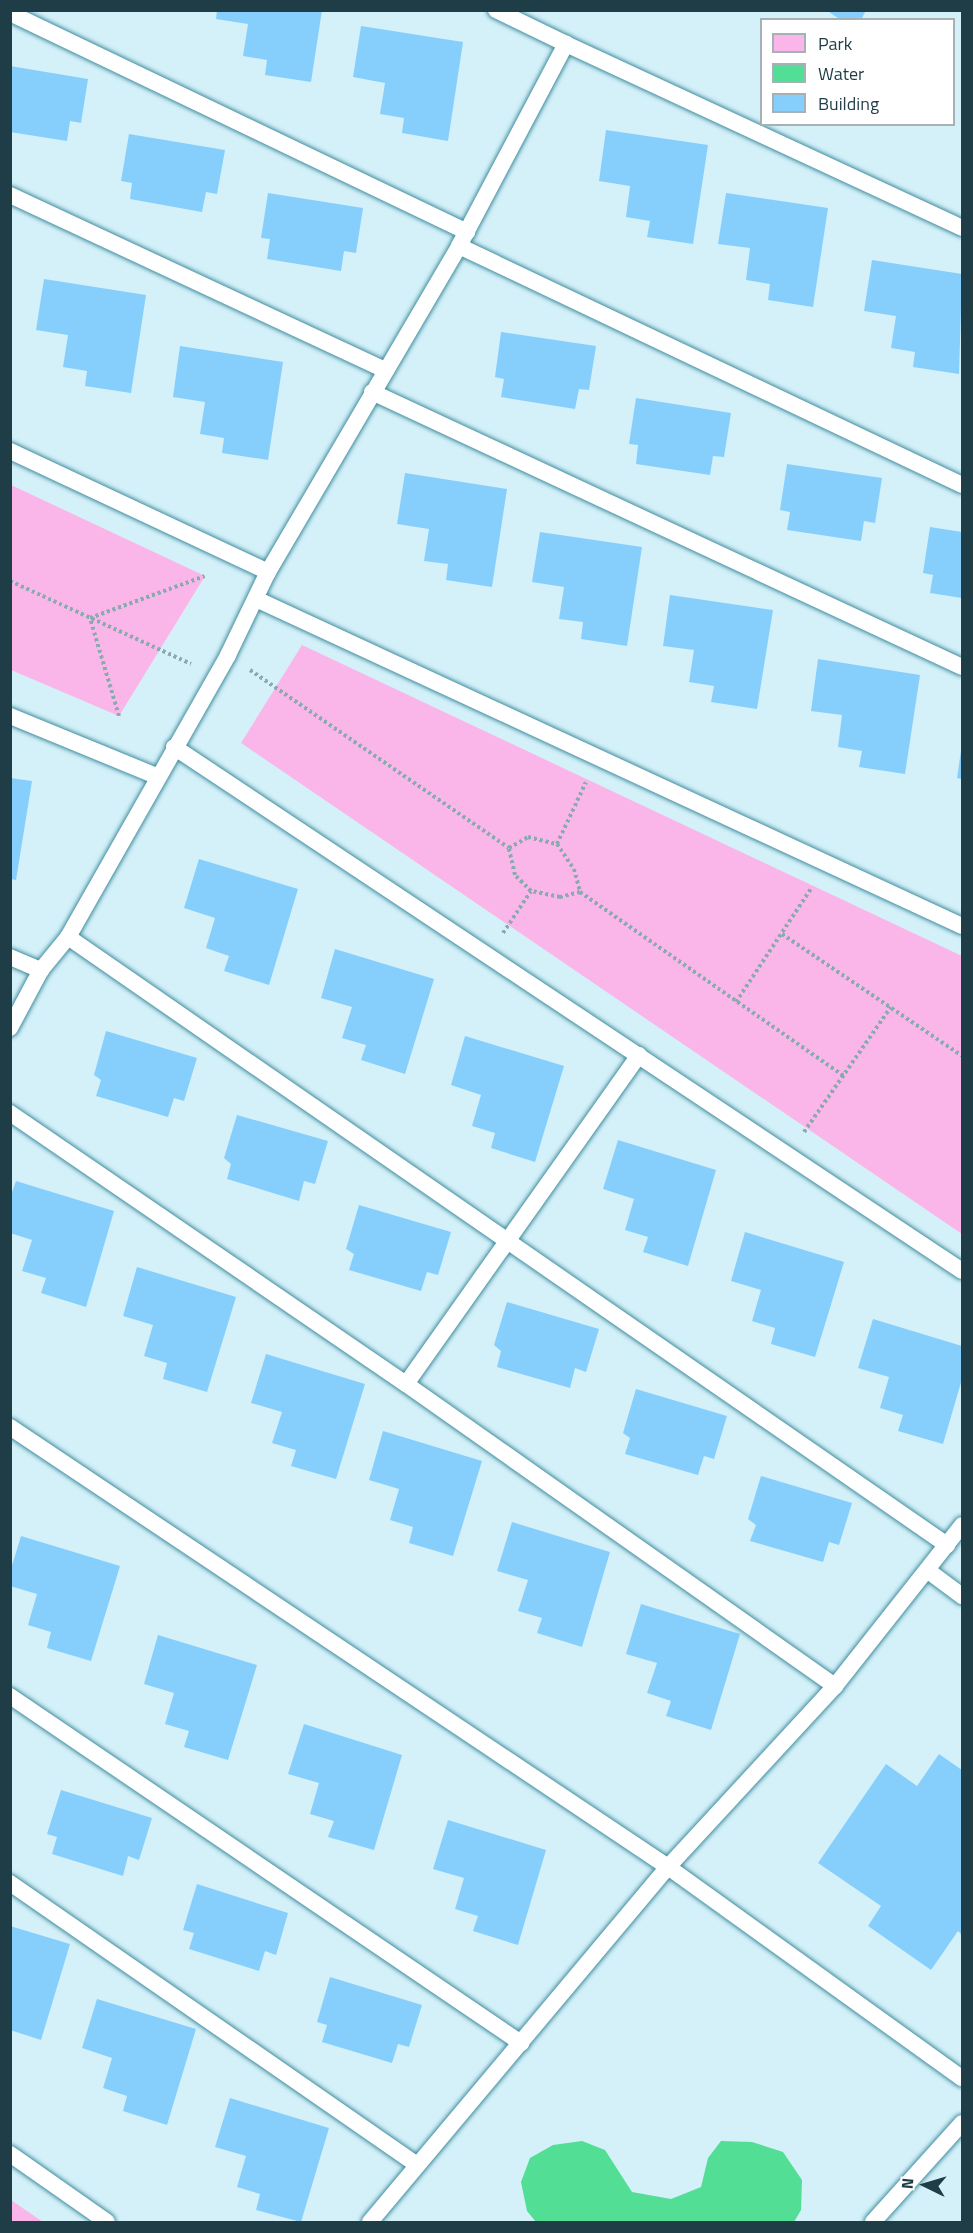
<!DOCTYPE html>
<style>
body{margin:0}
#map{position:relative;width:973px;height:2233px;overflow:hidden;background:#d4f1f9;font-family:"Titillium Web",sans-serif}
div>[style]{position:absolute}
.green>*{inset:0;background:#fab6e8}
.water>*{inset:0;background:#52de94}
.building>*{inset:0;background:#86cffc}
.path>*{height:4px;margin-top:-2px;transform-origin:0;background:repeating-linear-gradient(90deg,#8ba9b1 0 3px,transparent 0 6px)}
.roads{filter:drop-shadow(0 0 2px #418da0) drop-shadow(0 0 2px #418da0)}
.lane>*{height:16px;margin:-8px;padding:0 8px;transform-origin:8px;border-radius:8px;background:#fff}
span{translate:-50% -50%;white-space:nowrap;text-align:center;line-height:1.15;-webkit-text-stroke:5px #fff;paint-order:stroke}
.frame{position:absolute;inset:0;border:12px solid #1e3d46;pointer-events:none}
.legend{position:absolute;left:760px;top:18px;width:195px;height:108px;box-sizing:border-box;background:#fff;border:2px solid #a5b1b5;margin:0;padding:8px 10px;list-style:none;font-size:18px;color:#1e3d46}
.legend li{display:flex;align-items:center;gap:12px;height:30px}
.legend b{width:30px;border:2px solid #a5b1b5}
.north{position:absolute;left:895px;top:2155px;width:60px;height:60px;-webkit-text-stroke:4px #fff;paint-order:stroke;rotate:275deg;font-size:16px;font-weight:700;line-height:24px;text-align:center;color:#1e3d46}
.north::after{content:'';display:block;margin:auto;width:21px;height:27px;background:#1e3d46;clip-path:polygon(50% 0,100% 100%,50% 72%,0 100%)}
</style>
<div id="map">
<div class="green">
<i style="clip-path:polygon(11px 485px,205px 576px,119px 716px,11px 670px)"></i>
<i style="clip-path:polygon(302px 645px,962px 956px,962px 1234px,241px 743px)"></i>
<i style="clip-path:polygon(10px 2200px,11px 2200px,43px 2222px,11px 2222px)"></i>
</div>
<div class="water">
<i style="clip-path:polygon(582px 2141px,605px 2150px,632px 2192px,671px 2199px,701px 2187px,708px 2158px,721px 2141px,752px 2142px,783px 2152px,802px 2180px,801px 2210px,794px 2222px,536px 2222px,527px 2211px,521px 2182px,530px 2158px,553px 2145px)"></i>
</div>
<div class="building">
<i style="clip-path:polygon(217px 10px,322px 10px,311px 82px,265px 75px,267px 60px,243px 56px,248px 24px,216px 19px)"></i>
<i style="clip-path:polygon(826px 10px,866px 10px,861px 20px,841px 20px)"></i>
<i style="clip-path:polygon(361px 26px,463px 42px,448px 141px,402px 133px,404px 118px,380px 114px,385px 83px,353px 77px)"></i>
<i style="clip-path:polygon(10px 66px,88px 79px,81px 123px,70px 121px,67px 141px,10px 132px)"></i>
<i style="clip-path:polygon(606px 130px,708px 145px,693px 244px,647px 237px,650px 221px,626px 217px,630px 186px,599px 181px)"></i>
<i style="clip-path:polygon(129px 134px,225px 150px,217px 194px,206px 192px,202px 212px,130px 199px,132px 183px,121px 181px)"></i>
<i style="clip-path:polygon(268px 193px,363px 208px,356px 253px,344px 251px,341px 271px,267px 259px,270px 239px,261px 238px)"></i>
<i style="clip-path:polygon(726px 193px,828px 208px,813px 307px,768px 300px,770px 284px,746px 280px,750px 248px,718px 244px)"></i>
<i style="clip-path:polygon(872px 260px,962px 274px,959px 374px,913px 367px,915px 352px,891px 348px,896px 316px,864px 311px)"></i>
<i style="clip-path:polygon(44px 279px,146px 295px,131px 393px,85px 386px,87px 371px,63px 367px,68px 335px,36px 330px)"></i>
<i style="clip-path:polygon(501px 332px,596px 346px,589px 390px,579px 389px,575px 409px,501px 397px,504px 379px,495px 377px)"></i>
<i style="clip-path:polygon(180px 346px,283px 362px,268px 460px,222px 453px,224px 438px,200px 434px,205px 402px,173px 397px)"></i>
<i style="clip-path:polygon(636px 398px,731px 413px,724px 457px,713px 456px,710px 475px,636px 464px,638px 445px,629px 444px)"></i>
<i style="clip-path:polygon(787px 464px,882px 478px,875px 523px,864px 521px,861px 541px,787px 530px,790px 512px,780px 510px)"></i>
<i style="clip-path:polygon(405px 473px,507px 489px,492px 587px,446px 580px,448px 564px,424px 561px,429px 529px,397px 524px)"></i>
<i style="clip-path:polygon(930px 527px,962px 532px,962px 598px,930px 593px,933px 575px,923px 573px)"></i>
<i style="clip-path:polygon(540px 532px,642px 547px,627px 646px,581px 639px,583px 622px,559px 619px,564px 587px,532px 582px)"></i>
<i style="clip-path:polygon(670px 595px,773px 610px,757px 709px,711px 702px,714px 686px,689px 682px,694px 650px,663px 646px)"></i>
<i style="clip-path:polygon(818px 659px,920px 675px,905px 774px,859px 767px,862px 751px,838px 747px,842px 715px,811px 711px)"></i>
<i style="clip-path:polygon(961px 751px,962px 751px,962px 779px,957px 778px)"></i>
<i style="clip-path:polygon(10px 778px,32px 781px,16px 880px,10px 879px)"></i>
<i style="clip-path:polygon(199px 859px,298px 889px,269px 985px,224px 971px,229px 956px,206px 948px,215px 918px,184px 908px)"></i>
<i style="clip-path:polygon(335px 949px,434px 979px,405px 1074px,361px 1060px,366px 1045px,342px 1038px,352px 1007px,321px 998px)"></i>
<i style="clip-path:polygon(106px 1031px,197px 1058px,184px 1101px,174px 1098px,168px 1117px,96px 1096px,101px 1080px,94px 1075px)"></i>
<i style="clip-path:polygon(465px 1036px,564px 1066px,535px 1162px,491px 1148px,495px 1133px,472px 1126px,481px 1095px,451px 1085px)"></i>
<i style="clip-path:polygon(237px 1115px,328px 1141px,315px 1184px,304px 1181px,299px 1201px,227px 1179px,231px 1164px,224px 1158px)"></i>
<i style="clip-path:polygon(618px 1140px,716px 1170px,688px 1266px,643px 1252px,648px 1237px,625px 1230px,634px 1199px,603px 1189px)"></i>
<i style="clip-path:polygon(16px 1181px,114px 1211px,86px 1307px,41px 1293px,46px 1278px,22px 1271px,32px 1240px,10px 1233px,10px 1198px)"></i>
<i style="clip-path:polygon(359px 1205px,451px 1232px,438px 1275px,427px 1272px,421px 1291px,349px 1270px,354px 1254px,346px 1249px)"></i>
<i style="clip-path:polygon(745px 1232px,844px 1262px,815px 1357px,771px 1344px,775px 1328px,752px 1321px,761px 1290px,731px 1281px)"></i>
<i style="clip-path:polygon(137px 1267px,236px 1297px,207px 1392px,163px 1379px,167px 1363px,144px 1356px,153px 1325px,123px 1316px)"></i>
<i style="clip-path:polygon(507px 1302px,599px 1329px,586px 1372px,575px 1368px,570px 1388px,497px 1367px,501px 1351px,494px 1345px)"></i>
<i style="clip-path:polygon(873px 1319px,962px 1346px,962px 1379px,943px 1444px,898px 1431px,903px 1415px,880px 1408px,889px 1377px,858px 1368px)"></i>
<i style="clip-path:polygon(266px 1354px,365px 1384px,336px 1479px,291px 1466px,296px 1450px,272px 1443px,282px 1412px,251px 1403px)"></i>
<i style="clip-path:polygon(636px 1389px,727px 1416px,714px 1459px,704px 1456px,698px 1475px,625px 1454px,630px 1438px,623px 1433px)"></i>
<i style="clip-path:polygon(383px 1431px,482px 1461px,453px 1556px,409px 1543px,413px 1527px,390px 1520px,399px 1489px,369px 1480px)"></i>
<i style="clip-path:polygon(761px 1476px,852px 1503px,839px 1545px,829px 1542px,823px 1562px,750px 1541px,756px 1525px,748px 1519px)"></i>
<i style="clip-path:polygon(512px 1522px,610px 1552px,582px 1647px,537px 1633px,542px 1618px,518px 1611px,528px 1580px,497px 1571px)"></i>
<i style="clip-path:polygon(21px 1536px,120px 1566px,91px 1661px,47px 1648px,51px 1632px,28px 1625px,37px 1594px,10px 1586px,10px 1572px)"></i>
<i style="clip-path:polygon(641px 1604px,740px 1634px,711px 1730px,666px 1716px,671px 1701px,647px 1693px,657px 1663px,626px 1654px)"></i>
<i style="clip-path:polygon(158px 1635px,257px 1665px,228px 1760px,184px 1747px,189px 1731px,165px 1724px,174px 1693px,144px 1684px)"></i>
<i style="clip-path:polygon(304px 1724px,402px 1755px,374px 1850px,328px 1837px,334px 1821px,310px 1814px,319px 1783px,288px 1774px)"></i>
<i style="clip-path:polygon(939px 1754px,962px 1770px,962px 1935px,958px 1931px,931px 1970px,868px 1926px,881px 1906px,818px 1863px,886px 1764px,917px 1786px)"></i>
<i style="clip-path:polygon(61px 1790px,152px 1818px,139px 1860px,128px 1856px,123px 1876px,52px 1854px,57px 1837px,47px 1834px)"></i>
<i style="clip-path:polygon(448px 1820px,546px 1850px,518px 1945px,473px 1931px,478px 1916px,455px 1909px,464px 1878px,433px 1869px)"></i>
<i style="clip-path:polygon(197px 1884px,288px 1913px,276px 1955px,265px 1951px,259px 1971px,189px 1949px,194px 1933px,183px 1930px)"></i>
<i style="clip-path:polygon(10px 1926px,70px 1944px,41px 2040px,10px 2030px)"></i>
<i style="clip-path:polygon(330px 1977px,422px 2005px,409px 2047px,398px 2044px,392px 2063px,322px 2042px,327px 2025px,317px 2022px)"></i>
<i style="clip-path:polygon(97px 1999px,196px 2029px,167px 2125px,123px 2111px,127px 2096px,103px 2088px,112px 2058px,82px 2048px)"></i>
<i style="clip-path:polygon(230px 2098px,329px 2128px,301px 2222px,256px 2210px,260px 2194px,237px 2187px,246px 2156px,215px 2147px)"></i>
</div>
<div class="path">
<i style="left:10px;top:581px;width:199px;rotate:24.6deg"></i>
<i style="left:250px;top:670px;width:314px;rotate:34.5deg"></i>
<i style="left:119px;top:716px;width:102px;rotate:-106.5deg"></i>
<i style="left:90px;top:618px;width:122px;rotate:-20.1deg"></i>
<i style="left:557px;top:844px;width:68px;rotate:-64.9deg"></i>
<i style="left:580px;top:892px;width:21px;rotate:166deg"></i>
<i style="left:560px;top:897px;width:30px;rotate:-168deg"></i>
<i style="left:531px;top:891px;width:23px;rotate:-135deg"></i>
<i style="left:515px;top:875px;width:28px;rotate:-103deg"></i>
<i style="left:509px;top:848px;width:22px;rotate:-30deg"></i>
<i style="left:528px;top:837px;width:30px;rotate:14deg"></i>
<i style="left:557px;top:844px;width:30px;rotate:56deg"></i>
<i style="left:574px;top:869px;width:24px;rotate:75deg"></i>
<i style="left:580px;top:892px;width:322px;rotate:34.9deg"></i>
<i style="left:503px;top:933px;width:50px;rotate:-56.3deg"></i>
<i style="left:782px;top:934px;width:217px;rotate:34.1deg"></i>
<i style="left:736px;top:1002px;width:138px;rotate:-56.5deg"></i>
<i style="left:804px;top:1132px;width:152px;rotate:-55.2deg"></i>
</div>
<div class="roads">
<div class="lane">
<i style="left:496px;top:10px;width:78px;rotate:25.9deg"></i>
<i style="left:10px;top:13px;width:507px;rotate:25.6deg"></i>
<i style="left:10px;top:195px;width:415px;rotate:25deg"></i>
<i style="left:459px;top:246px;width:557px;rotate:25.41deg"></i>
<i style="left:372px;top:392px;width:651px;rotate:24.99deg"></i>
<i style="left:10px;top:451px;width:285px;rotate:25.1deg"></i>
<i style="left:256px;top:599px;width:778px;rotate:24.85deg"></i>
<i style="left:10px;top:716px;width:158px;rotate:22.3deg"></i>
<i style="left:174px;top:747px;width:946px;rotate:33.62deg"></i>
<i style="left:68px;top:937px;width:1069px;rotate:34.67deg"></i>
<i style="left:10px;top:957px;width:34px;rotate:23deg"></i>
<i style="left:10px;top:1028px;width:66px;rotate:-61.9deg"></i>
<i style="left:41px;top:970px;width:43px;rotate:-50.7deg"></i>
<i style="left:68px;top:937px;width:324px;rotate:-60.4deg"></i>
<i style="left:228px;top:655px;width:92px;rotate:-64.3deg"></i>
<i style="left:268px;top:572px;width:378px;rotate:-59.6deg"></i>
<i style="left:459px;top:246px;width:229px;rotate:-62.1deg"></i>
<i style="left:566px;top:44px;width:437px;rotate:24.9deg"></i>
<i style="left:639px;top:1055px;width:403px;rotate:125.3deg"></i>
<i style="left:406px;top:1384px;width:525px;rotate:35.14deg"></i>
<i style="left:10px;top:1113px;width:480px;rotate:34.4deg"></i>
<i style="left:10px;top:1427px;width:792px;rotate:33.77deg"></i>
<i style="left:668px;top:1867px;width:362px;rotate:35.7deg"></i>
<i style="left:927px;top:1570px;width:44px;rotate:36.6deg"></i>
<i style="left:10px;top:1696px;width:618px;rotate:34.18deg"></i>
<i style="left:10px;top:1883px;width:494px;rotate:34.7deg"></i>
<i style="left:10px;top:2154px;width:118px;rotate:35deg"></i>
<i style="left:370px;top:2222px;width:463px;rotate:-50deg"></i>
<i style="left:668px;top:1867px;width:246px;rotate:-47.3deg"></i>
<i style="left:835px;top:1686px;width:205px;rotate:-51.7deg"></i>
<i style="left:873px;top:2222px;width:133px;rotate:-48deg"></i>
</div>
</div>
<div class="frame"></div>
<ul class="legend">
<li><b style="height:16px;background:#fab6e8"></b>Park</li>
<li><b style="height:16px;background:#52de94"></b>Water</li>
<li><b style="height:16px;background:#86cffc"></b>Building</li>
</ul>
<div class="north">N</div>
</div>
